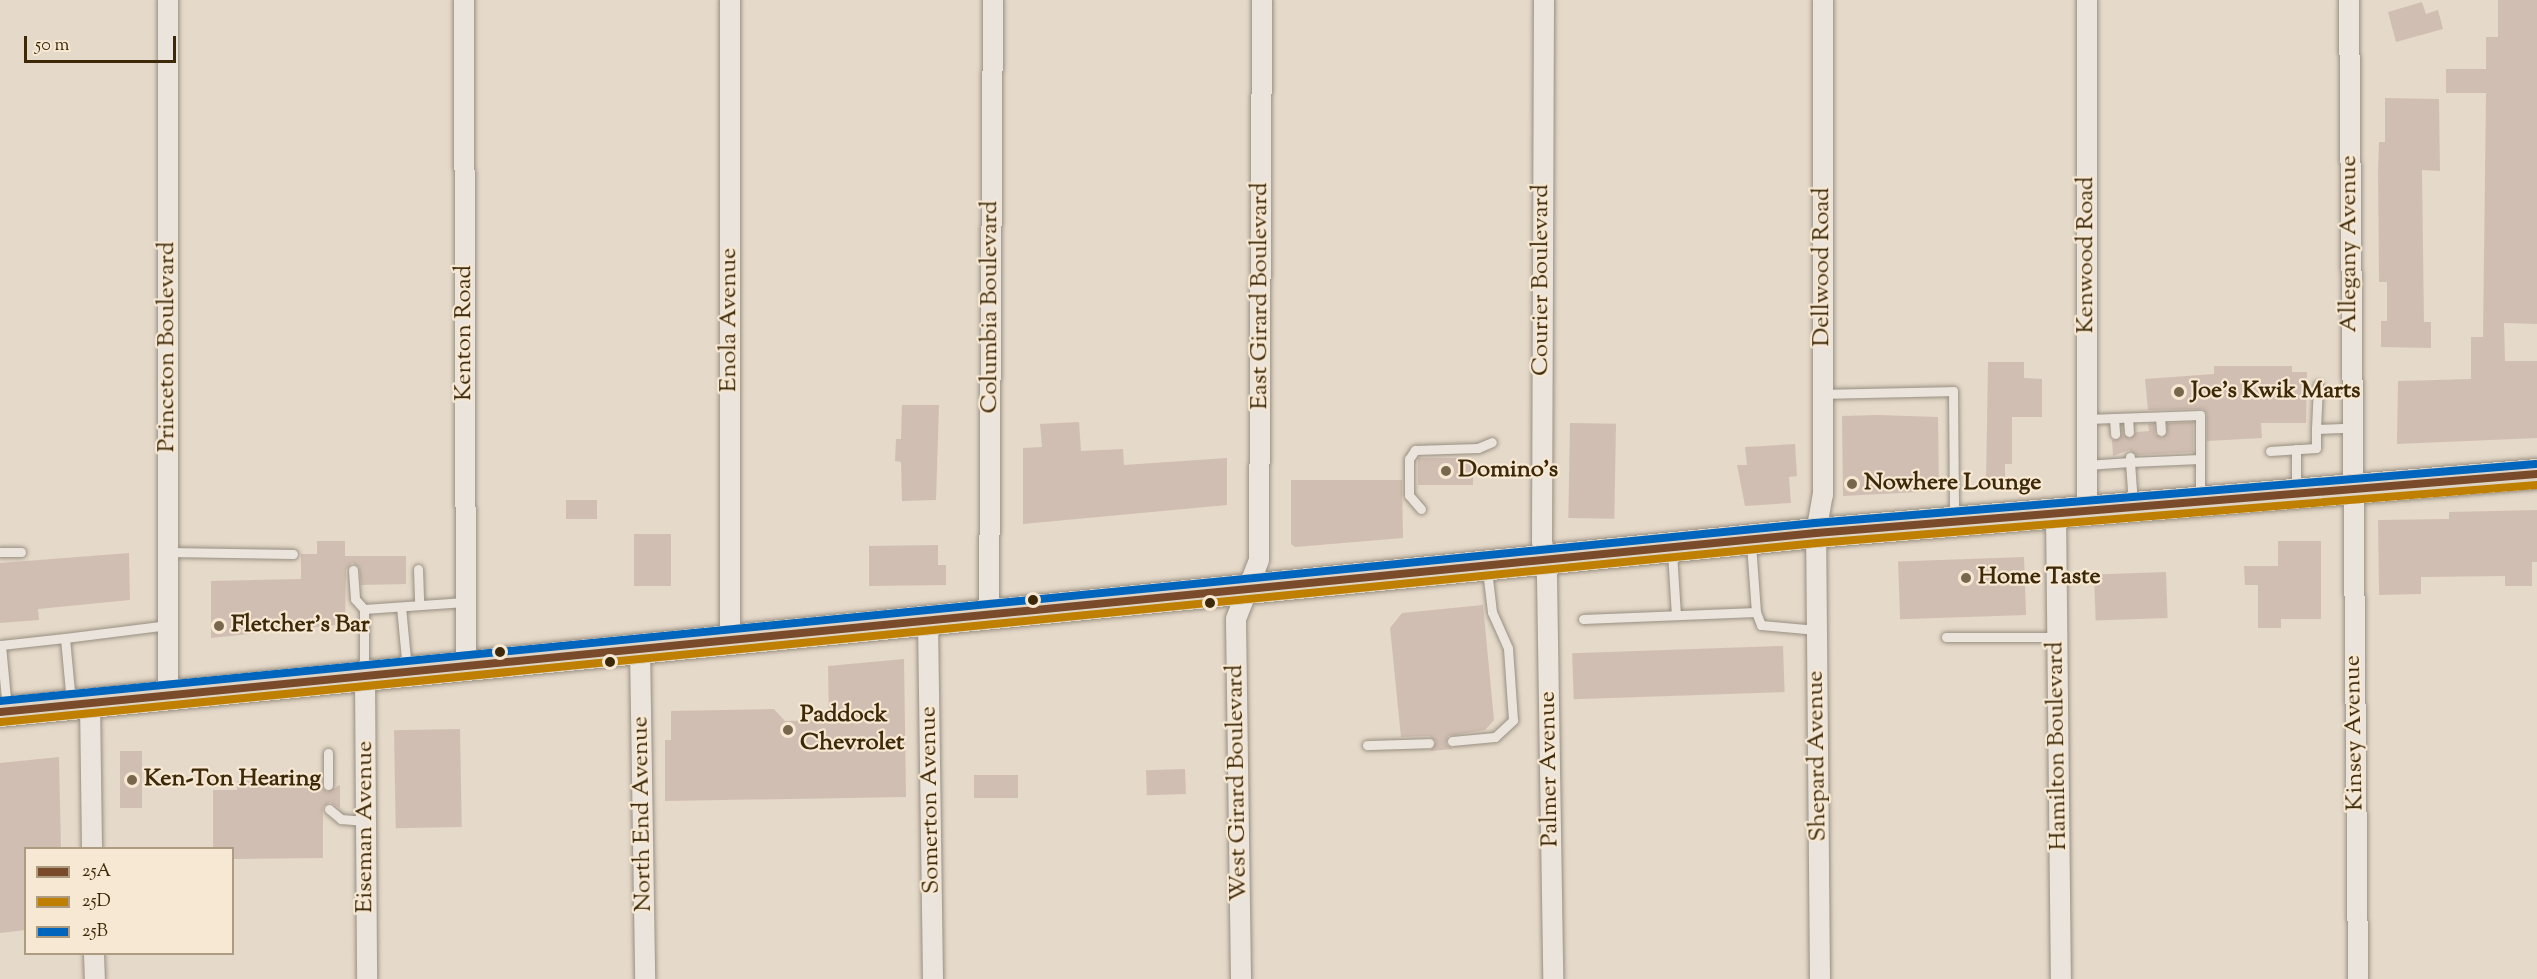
<!DOCTYPE html>
<style>
body{margin:0}
#map{position:relative;width:2537px;height:979px;overflow:hidden;background:#e5d9c9;font-family:"Sorts Mill Goudy",serif}
div>[style]{position:absolute}
.building>*{inset:0;background:#d1beb2;transform-origin:0 0}
.roads{filter:drop-shadow(0 0 2px #988f81) drop-shadow(0 0 2px #988f81)}
.lane>*{height:9px;margin:-4.5px;padding:0 4.5px;transform-origin:4.5px;border-radius:4.5px;background:#eae4dc}
.street>*{height:20px;margin:-10px;padding:0 10px;transform-origin:10px;border-radius:10px;background:#eae4dc}
.primary>*{height:30px;margin:-15px;padding:0 15px;transform-origin:15px;border-radius:15px;background:#ddd4c6}
.bus-1>*{height:8px;margin:-4px;padding:0 4px;transform-origin:4px;border-radius:4px;background:#7a4b2a}
.bus-2>*{height:8px;margin:-4px;padding:0 4px;transform-origin:4px;border-radius:4px;background:#bf8002}
.bus-3>*{height:8px;margin:-4px;padding:0 4px;transform-origin:4px;border-radius:4px;background:#0065bd}
.dots>*{width:16px;height:16px;translate:-50% -50%;box-sizing:border-box;border:3px solid #f7e8d3;border-radius:50%}
span{translate:-50% -50%;white-space:nowrap;text-align:center;line-height:1.15;-webkit-text-stroke:4.5px #f7e8d3;paint-order:stroke}
.street-label{font-size:24px;color:#3d2908}
.poi-label{font-size:24px;color:#3d2908;font-weight:700}
.left{translate:0 -50%;text-align:left}
.legend{position:absolute;left:24px;top:847px;width:210px;height:108px;box-sizing:border-box;background:#f7e8d3;border:2px solid #ad9c82;margin:0;padding:8px 10px;list-style:none;font-size:18px;color:#3d2908}
.legend li{display:flex;align-items:center;gap:12px;height:30px}
.legend b{width:30px;border:2px solid #ad9c82}
.scale{position:absolute;left:24px;top:36px;width:152px;height:27px;box-sizing:border-box;border:3px solid #3d2908;border-top:0;padding-left:8px;font-size:18px;line-height:21px;white-space:nowrap;color:#3d2908;-webkit-text-stroke:4px #f7e8d3;paint-order:stroke}
</style>
<div id="map">
<div class="building">
<i style="clip-path:polygon(2498px 0,2537px 0,2537px 324px,2504px 323px,2505px 361px,2537px 361px,2537px 438px,2397px 444px,2398px 381px,2471px 379px,2471px 337px,2483px 337px,2486px 93px,2446px 93px,2446px 69px,2486px 69px,2486px 37px,2498px 37px)"></i>
<i style="clip-path:polygon(2422px 2px,2426px 14px,2438px 10px,2443px 29px,2396px 42px,2388px 12px)"></i>
<i style="clip-path:polygon(2385px 98px,2439px 99px,2440px 171px,2422px 170px,2424px 322px,2431px 322px,2431px 348px,2381px 347px,2381px 321px,2387px 321px,2387px 282px,2379px 282px,2378px 169px,2379px 142px,2385px 142px)"></i>
<i style="clip-path:polygon(1988px 362px,2024px 362px,2024px 378px,2042px 379px,2042px 417px,2012px 417px,2012px 464px,2005px 464px,2005px 484px,1986px 484px)"></i>
<i style="clip-path:polygon(2214px 366px,2292px 366px,2292px 372px,2307px 372px,2306px 423px,2261px 423px,2262px 438px,2207px 441px,2207px 415px,2203px 409px,2148px 410px,2145px 379px,2214px 374px)"></i>
<i style="clip-path:polygon(902px 405px,939px 405px,936px 500px,902px 501px,901px 462px,895px 461px,896px 439px,901px 439px)"></i>
<i style="clip-path:polygon(1878px 415px,1938px 417px,1939px 491px,1843px 496px,1842px 416px)"></i>
<i style="clip-path:polygon(1079px 422px,1081px 451px,1123px 449px,1124px 465px,1227px 458px,1227px 505px,1023px 524px,1023px 448px,1042px 447px,1040px 424px)"></i>
<i style="clip-path:polygon(2193px 422px,2193px 452px,2136px 455px,2129px 450px,2113px 456px,2112px 440px,2119px 439px,2122px 433px,2130px 439px,2136px 432px,2149px 431px,2148px 424px,2154px 423px,2155px 434px,2162px 438px,2167px 433px,2167px 423px)"></i>
<i style="left:1570px;top:423px;width:46px;height:95px;rotate:1deg"></i>
<i style="clip-path:polygon(1795px 444px,1797px 476px,1789px 477px,1791px 503px,1745px 506px,1737px 465px,1747px 465px,1745px 447px)"></i>
<i style="left:1418px;top:458px;width:55px;height:27px"></i>
<i style="clip-path:polygon(1291px 480px,1402px 480px,1403px 538px,1295px 547px,1291px 544px)"></i>
<i style="left:566px;top:500px;width:31px;height:19px"></i>
<i style="clip-path:polygon(2537px 510px,2537px 562px,2532px 562px,2532px 586px,2505px 586px,2505px 576px,2421px 577px,2421px 594px,2379px 595px,2378px 520px,2449px 519px,2449px 512px)"></i>
<i style="left:671px;top:534px;width:52px;height:37px;rotate:90deg"></i>
<i style="clip-path:polygon(317px 541px,345px 541px,345px 556px,406px 556px,406px 584px,361px 585px,359px 567px,352px 563px,346px 570px,345px 624px,211px 638px,211px 581px,301px 579px,301px 554px,317px 554px)"></i>
<i style="clip-path:polygon(2278px 541px,2321px 541px,2321px 619px,2281px 619px,2281px 628px,2258px 628px,2258px 585px,2245px 585px,2244px 566px,2278px 566px)"></i>
<i style="clip-path:polygon(938px 545px,938px 565px,946px 565px,946px 585px,869px 586px,869px 546px)"></i>
<i style="clip-path:polygon(129px 553px,130px 600px,38px 609px,39px 620px,0 623px,0 563px)"></i>
<i style="left:2024px;top:557px;width:58px;height:126px;rotate:88deg"></i>
<i style="left:2166px;top:572px;width:46px;height:72px;rotate:88deg"></i>
<i style="clip-path:polygon(1483px 605px,1494px 720px,1485px 730px,1448px 736px,1446px 744px,1453px 749px,1430px 751px,1436px 742px,1429px 736px,1401px 737px,1390px 628px,1402px 613px)"></i>
<i style="left:1783px;top:646px;width:46px;height:211px;rotate:88deg"></i>
<i style="clip-path:polygon(904px 659px,906px 797px,665px 801px,665px 740px,671px 740px,671px 711px,774px 709px,785px 721px,829px 720px,828px 666px)"></i>
<i style="left:460px;top:729px;width:98px;height:66px;rotate:89deg"></i>
<i style="left:120px;top:751px;width:22px;height:57px"></i>
<i style="clip-path:polygon(59px 757px,61px 849px,26px 849px,26px 930px,0 933px,0 763px)"></i>
<i style="left:1185px;top:769px;width:25px;height:39px;rotate:88deg"></i>
<i style="left:974px;top:775px;width:44px;height:23px"></i>
<i style="clip-path:polygon(311px 780px,311px 785px,321px 785px,327px 792px,340px 785px,340px 808px,330px 802px,323px 807px,323px 858px,232px 859px,232px 849px,213px 849px,213px 790px,237px 790px,237px 781px)"></i>
</div>
<div class="roads">
<div class="lane">
<i style="left:1823px;top:394px;width:130px;rotate:-1.3deg"></i>
<i style="left:1953px;top:391px;width:127px;rotate:89.5deg"></i>
<i style="left:2160px;top:417px;width:14px;rotate:86deg"></i>
<i style="left:2114px;top:418px;width:16px;rotate:86deg"></i>
<i style="left:2128px;top:418px;width:14px;rotate:86deg"></i>
<i style="left:2087px;top:419px;width:113px;rotate:-2deg"></i>
<i style="left:2200px;top:415px;width:83px;rotate:90deg"></i>
<i style="left:2316px;top:429px;width:44px;rotate:-87.4deg"></i>
<i style="left:2296px;top:449px;width:41px;rotate:90deg"></i>
<i style="left:2270px;top:451px;width:46px;rotate:-3.7deg"></i>
<i style="left:2316px;top:448px;width:19px;rotate:-90deg"></i>
<i style="left:2316px;top:429px;width:34px;rotate:-2deg"></i>
<i style="left:2087px;top:465px;width:43px;rotate:-4deg"></i>
<i style="left:2130px;top:462px;width:5px;rotate:-90deg"></i>
<i style="left:2133px;top:504px;width:42px;rotate:-94.1deg"></i>
<i style="left:2130px;top:462px;width:70px;rotate:-2.5deg"></i>
<i style="left:1421px;top:509px;width:18px;rotate:-131deg"></i>
<i style="left:1409px;top:495px;width:36px;rotate:-90deg"></i>
<i style="left:1409px;top:459px;width:11px;rotate:-56deg"></i>
<i style="left:1415px;top:450px;width:63px;rotate:-1.8deg"></i>
<i style="left:1478px;top:448px;width:15px;rotate:-23deg"></i>
<i style="left:1751px;top:544px;width:68px;rotate:85.8deg"></i>
<i style="left:1756px;top:612px;width:14px;rotate:69deg"></i>
<i style="left:1761px;top:625px;width:56px;rotate:5.1deg"></i>
<i style="left:0;top:552px;width:21px"></i>
<i style="left:168px;top:552px;width:125px;rotate:0.9deg"></i>
<i style="left:1672px;top:552px;width:63px;rotate:86.4deg"></i>
<i style="left:418px;top:569px;width:36px;rotate:88deg"></i>
<i style="left:353px;top:570px;width:29px;rotate:86deg"></i>
<i style="left:355px;top:599px;width:13px;rotate:48deg"></i>
<i style="left:401px;top:607px;width:62px;rotate:84.5deg"></i>
<i style="left:1583px;top:619px;width:173px;rotate:-2.3deg"></i>
<i style="left:1946px;top:637px;width:111px"></i>
<i style="left:364px;top:673px;width:64px;rotate:-90deg"></i>
<i style="left:364px;top:609px;width:101px;rotate:-4deg"></i>
<i style="left:71px;top:702px;width:64px;rotate:-95.4deg"></i>
<i style="left:65px;top:638px;width:104px;rotate:-7.2deg"></i>
<i style="left:7px;top:709px;width:64px;rotate:-95.4deg"></i>
<i style="left:1px;top:645px;width:64px;rotate:-6.2deg"></i>
<i style="left:1452px;top:741px;width:43px;rotate:-5.3deg"></i>
<i style="left:1495px;top:737px;width:25px;rotate:-43deg"></i>
<i style="left:1513px;top:720px;width:72px;rotate:-94deg"></i>
<i style="left:1508px;top:648px;width:39px;rotate:-114deg"></i>
<i style="left:1492px;top:612px;width:42px;rotate:-96.8deg"></i>
<i style="left:1367px;top:745px;width:62px;rotate:-1.8deg"></i>
<i style="left:328px;top:753px;width:32px;rotate:90deg"></i>
<i style="left:329px;top:809px;width:16px;rotate:40deg"></i>
<i style="left:341px;top:819px;width:24px;rotate:5deg"></i>
</div>
<div class="street">
<i style="left:168px;top:0;width:695px;rotate:90deg"></i>
<i style="left:464px;top:0;width:666px;rotate:89.83deg"></i>
<i style="left:730px;top:0;width:639px;rotate:90deg"></i>
<i style="left:1544px;top:0;width:541px;rotate:90.21deg"></i>
<i style="left:1542px;top:541px;width:36px;rotate:82deg"></i>
<i style="left:1547px;top:577px;width:402px;rotate:89.1deg"></i>
<i style="left:2349px;top:0;width:979px;rotate:89.47deg"></i>
<i style="left:2087px;top:510px;width:510px;rotate:-90deg"></i>
<i style="left:2056px;top:512px;width:467px;rotate:89.4deg"></i>
<i style="left:989px;top:615px;width:615px;rotate:-89.63deg"></i>
<i style="left:928px;top:621px;width:358px;rotate:89.2deg"></i>
<i style="left:640px;top:648px;width:331px;rotate:89.1deg"></i>
<i style="left:365px;top:676px;width:303px;rotate:89.6deg"></i>
<i style="left:90px;top:703px;width:145px;rotate:89.2deg"></i>
<i style="left:94px;top:954px;width:25px;rotate:88deg"></i>
<i style="left:1241px;top:979px;width:360px;rotate:-90.8deg"></i>
<i style="left:1236px;top:619px;width:63px;rotate:-68.7deg"></i>
<i style="left:1259px;top:560px;width:560px;rotate:-89.69deg"></i>
<i style="left:1820px;top:979px;width:446px;rotate:-90.5deg"></i>
<i style="left:1816px;top:533px;width:39px;rotate:-80deg"></i>
<i style="left:1823px;top:495px;width:495px;rotate:-90deg"></i>
</div>
<div class="primary">
<i style="left:0;top:712px;width:1825px;rotate:-5.63deg"></i>
<i style="left:1816px;top:533px;width:723px;rotate:-4.68deg"></i>
</div>
</div>
<div class="bus-1">
<i style="left:0;top:712px;width:1825px;rotate:-5.63deg"></i>
<i style="left:1816px;top:533px;width:723px;rotate:-4.68deg"></i>
</div>
<div class="bus-2">
<i style="left:1px;top:722px;width:1825px;rotate:-5.63deg"></i>
<i style="left:1817px;top:543px;width:722px;rotate:-4.61deg"></i>
</div>
<div class="bus-3">
<i style="left:0;top:701px;width:1824px;rotate:-5.6deg"></i>
<i style="left:1815px;top:523px;width:723px;rotate:-4.68deg"></i>
</div>
<div class="dots">
<i style="left:2179px;top:392px;background:#78674c"></i>
<i style="left:1446px;top:471px;background:#78674c"></i>
<i style="left:1852px;top:484px;background:#78674c"></i>
<i style="left:1966px;top:578px;background:#78674c"></i>
<i style="left:1033px;top:600px;background:#3d2908"></i>
<i style="left:1210px;top:603px;background:#3d2908"></i>
<i style="left:219px;top:626px;background:#78674c"></i>
<i style="left:500px;top:652px;background:#3d2908"></i>
<i style="left:610px;top:662px;background:#3d2908"></i>
<i style="left:788px;top:730px;background:#78674c"></i>
<i style="left:132px;top:780px;background:#78674c"></i>
</div>
<div class="street-label">
<span style="left:2350px;top:244px;rotate:-90deg">Allegany Avenue</span>
<span style="left:2087px;top:255px;rotate:-90deg">Kenwood Road</span>
<span style="left:1823px;top:267px;rotate:-90deg">Dellwood Road</span>
<span style="left:1542px;top:280px;rotate:-90deg">Courier Boulevard</span>
<span style="left:1261px;top:296px;rotate:-90deg">East Girard Boulevard</span>
<span style="left:991px;top:307px;rotate:-90deg">Columbia Boulevard</span>
<span style="left:730px;top:320px;rotate:-90deg">Enola Avenue</span>
<span style="left:465px;top:333px;rotate:-90deg">Kenton Road</span>
<span style="left:168px;top:347px;rotate:-90deg">Princeton Boulevard</span>
<span style="left:2355px;top:733px;rotate:-91deg">Kinsey Avenue</span>
<span style="left:2058px;top:746px;rotate:-91deg">Hamilton Boulevard</span>
<span style="left:1818px;top:756px;rotate:-91deg">Shepard Avenue</span>
<span style="left:1550px;top:769px;rotate:-91deg">Palmer Avenue</span>
<span style="left:1238px;top:783px;rotate:-91deg">West Girard Boulevard</span>
<span style="left:931px;top:800px;rotate:-91deg">Somerton Avenue</span>
<span style="left:643px;top:814px;rotate:-91deg">North End Avenue</span>
<span style="left:366px;top:827px;rotate:-90deg">Eiseman Avenue</span>
</div>
<div class="poi-label">
<span class="left" style="left:2191px;top:392px">Joe's Kwik Marts</span>
<span class="left" style="left:1458px;top:471px">Domino's</span>
<span class="left" style="left:1864px;top:484px">Nowhere Lounge</span>
<span class="left" style="left:1978px;top:578px">Home Taste</span>
<span class="left" style="left:231px;top:626px">Fletcher's Bar</span>
<span class="left" style="left:800px;top:730px">Paddock<br>Chevrolet</span>
<span class="left" style="left:144px;top:780px">Ken-Ton Hearing</span>
</div>
<ul class="legend">
<li><b style="height:8px;background:#7a4b2a"></b>25A</li>
<li><b style="height:8px;background:#bf8002"></b>25D</li>
<li><b style="height:8px;background:#0065bd"></b>25B</li>
</ul>
<div class="scale">50 m</div>
</div>
